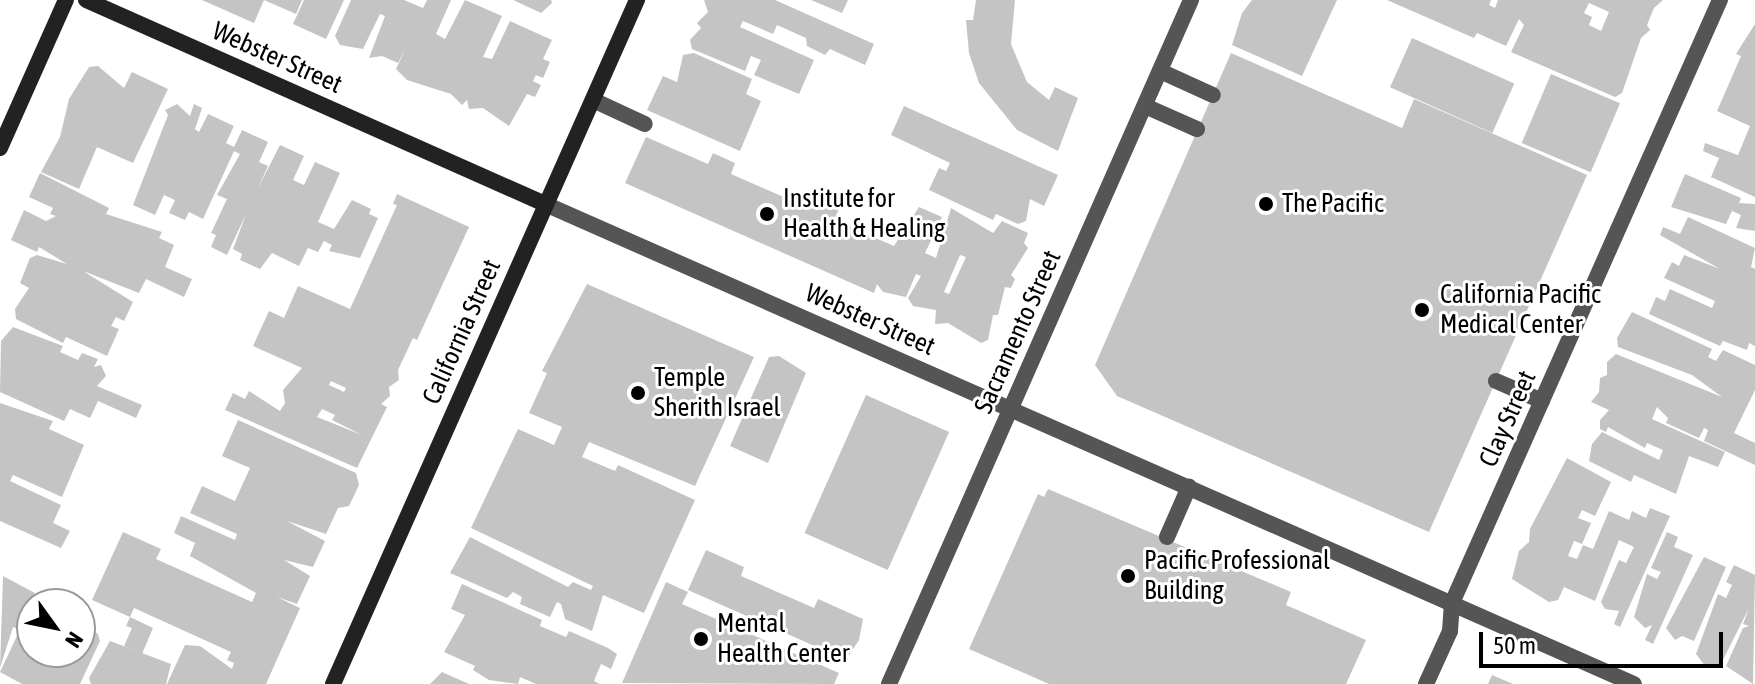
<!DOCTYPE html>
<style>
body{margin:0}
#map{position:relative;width:1755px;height:684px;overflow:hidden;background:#fff;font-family:"Asap Condensed",sans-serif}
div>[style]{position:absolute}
.building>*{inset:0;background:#c4c4c4;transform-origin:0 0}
.lane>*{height:16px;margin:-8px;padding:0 8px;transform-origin:8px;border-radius:8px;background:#555}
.street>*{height:16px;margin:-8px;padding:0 8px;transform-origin:8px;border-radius:8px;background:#555}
.secondary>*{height:16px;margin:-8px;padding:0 8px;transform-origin:8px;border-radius:8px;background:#222}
.dots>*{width:22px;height:22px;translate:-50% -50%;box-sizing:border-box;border:4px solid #fff;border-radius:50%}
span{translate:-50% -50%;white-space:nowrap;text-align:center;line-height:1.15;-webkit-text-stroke:6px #fff;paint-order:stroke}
.street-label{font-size:26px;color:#000}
.poi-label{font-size:26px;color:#000}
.left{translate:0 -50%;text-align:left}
.north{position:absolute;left:16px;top:588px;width:80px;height:80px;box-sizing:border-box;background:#fff;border:2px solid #999;border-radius:50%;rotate:123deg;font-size:22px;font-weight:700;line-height:32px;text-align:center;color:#000}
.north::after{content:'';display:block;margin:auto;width:28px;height:36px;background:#000;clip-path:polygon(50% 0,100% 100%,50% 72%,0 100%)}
.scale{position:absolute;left:1479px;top:632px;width:244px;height:36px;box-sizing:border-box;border:4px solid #000;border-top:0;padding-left:10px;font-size:24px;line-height:28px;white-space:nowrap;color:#000;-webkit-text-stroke:6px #fff;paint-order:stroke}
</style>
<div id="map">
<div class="building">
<i style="clip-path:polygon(202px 0,264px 0,254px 23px)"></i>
<i style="clip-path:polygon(264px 0,302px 0,296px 14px)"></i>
<i style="clip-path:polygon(304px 0,344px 0,326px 39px,293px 24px)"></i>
<i style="clip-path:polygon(351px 0,404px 0,423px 8px,427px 0,451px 0,436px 34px,445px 39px,465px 0,502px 16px,483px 57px,492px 59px,510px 21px,552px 40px,543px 59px,550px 62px,543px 78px,536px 75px,533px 81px,541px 85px,535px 97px,527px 94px,509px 126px,483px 108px,469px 109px,467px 100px,462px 105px,451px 94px,407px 80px,396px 69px,406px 48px,398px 63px,382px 56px,369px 58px,385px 16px,380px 14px,363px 49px,340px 45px,335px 36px)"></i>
<i style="clip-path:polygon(513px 0,551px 0,552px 3px,541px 13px)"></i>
<i style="clip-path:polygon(704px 0,775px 0,874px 44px,865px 65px,830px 49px,825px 55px,807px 46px,806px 38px,777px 25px,773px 34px,743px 21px,740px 27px,814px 60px,799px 94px,754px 75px,761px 60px,751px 56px,745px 71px,692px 49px,690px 40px,701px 28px,697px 23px,708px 12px)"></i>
<i style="clip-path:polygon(811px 0,848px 0,842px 13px)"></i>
<i style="clip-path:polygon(976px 0,1015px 0,1011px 44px,1027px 82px,1049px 100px,1055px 87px,1078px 98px,1058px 151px,1017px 130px,979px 83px,969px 53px,966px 20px,973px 20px)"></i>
<i style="clip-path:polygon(1252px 0,1337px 0,1302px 76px,1232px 45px,1242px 13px)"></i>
<i style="clip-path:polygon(evenodd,1387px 0,1491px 0,1489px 5px,1495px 8px,1498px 0,1663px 0,1654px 8px,1647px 25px,1650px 30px,1641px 38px,1622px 93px,1615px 97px,1511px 52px,1524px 25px,1519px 19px,1506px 46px,1477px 33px,1474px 38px,1387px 0,1589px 3px,1609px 12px,1601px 31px,1589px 25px,1592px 17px,1584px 13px,1589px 3px)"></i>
<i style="clip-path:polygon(1755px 24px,1755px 197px,1711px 177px,1719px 158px,1703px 151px,1705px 143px,1738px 155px,1750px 126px,1717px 111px,1741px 56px,1736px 54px)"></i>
<i style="left:1412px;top:38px;width:112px;height:54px;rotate:24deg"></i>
<i style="clip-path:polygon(694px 53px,752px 79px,746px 94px,761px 101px,740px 151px,647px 110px,663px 76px,677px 82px,683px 55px)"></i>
<i style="clip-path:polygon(1231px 53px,1402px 128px,1414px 99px,1587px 175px,1429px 532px,1117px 396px,1095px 365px)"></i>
<i style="clip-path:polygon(98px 66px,124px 88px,132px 72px,168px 89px,133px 163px,97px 147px,79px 189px,41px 172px,60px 137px,69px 99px,89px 67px)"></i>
<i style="left:1551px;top:74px;width:75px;height:75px;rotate:23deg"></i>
<i style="clip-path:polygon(177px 104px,190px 116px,194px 104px,202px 108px,195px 129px,199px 132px,208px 114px,234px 126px,226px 143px,234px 147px,242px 130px,268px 142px,259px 162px,268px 166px,257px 190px,280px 145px,304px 156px,293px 180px,304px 185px,315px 162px,340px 173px,318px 222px,334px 229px,352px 200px,371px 209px,369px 214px,378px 218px,360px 258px,329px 251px,332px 245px,324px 241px,318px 252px,308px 248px,299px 266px,272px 253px,260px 269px,240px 260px,242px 254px,233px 249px,246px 214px,227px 255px,211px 247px,216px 235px,211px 233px,227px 199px,217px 195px,240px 154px,234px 151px,203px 219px,189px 212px,185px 220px,169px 213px,175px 200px,164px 195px,155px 215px,133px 205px,168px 115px,165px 110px)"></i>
<i style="clip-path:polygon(904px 106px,1058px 175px,1044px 206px,1030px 199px,1026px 221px,1018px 224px,996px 214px,993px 220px,929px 190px,939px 168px,946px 171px,950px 163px,891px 135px)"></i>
<i style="clip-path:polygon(evenodd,646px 137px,708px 164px,713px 153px,735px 163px,731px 174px,811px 209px,817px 197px,840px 207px,834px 220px,894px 246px,919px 207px,942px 217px,925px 253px,936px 258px,951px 208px,993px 233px,1002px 221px,1028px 233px,1024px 243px,1028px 248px,1011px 275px,1015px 279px,1011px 288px,1005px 287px,998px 315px,993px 315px,988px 340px,981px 343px,948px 323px,935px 324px,936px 310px,913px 306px,908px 298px,921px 276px,916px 274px,906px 297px,883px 292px,877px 284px,874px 293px,625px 183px,646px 137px,960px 255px,966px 257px,949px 294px,944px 292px,960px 255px)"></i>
<i style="clip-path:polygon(40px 173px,109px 208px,106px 214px,162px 232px,159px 238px,174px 245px,165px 267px,192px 279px,184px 297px,146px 279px,139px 293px,83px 271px,133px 302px,124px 321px,116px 317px,111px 326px,119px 329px,107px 356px,66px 337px,63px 343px,16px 319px,15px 309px,29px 288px,20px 283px,30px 258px,37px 255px,67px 264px,39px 247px,37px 252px,11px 240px,24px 210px,46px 221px,56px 216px,50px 214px,53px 208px,29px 197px)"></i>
<i style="clip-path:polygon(1685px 174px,1741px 198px,1739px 203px,1755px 204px,1755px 231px,1736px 228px,1741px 215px,1732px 211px,1726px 224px,1671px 207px)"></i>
<i style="clip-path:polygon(evenodd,397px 194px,469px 227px,417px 340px,413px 338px,398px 370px,399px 380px,389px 387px,390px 396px,381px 404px,387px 407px,357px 468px,225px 410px,233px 393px,245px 399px,249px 391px,280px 411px,285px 403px,283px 390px,302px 368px,253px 346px,269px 311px,284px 318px,298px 286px,350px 309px,397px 205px,393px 204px,397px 194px,331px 381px,346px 388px,344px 392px,329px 385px,331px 381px,397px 194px,322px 409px,335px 415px,332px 420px,362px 435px,317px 417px,322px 409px)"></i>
<i style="clip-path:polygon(1688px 217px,1755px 248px,1751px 267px,1755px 269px,1755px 346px,1749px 343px,1747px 350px,1723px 341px,1720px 346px,1649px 314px,1656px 297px,1665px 301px,1670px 289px,1712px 308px,1715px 301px,1664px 278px,1672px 262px,1679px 266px,1684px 255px,1720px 269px,1660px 235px,1663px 227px,1680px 234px)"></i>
<i style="clip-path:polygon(587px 284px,754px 357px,695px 486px,589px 442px,582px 457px,615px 471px,618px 465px,695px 500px,644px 613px,603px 595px,592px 631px,565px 619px,561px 604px,557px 602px,550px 617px,520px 604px,522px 597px,513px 592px,507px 598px,450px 573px,470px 537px,568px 587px,573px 582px,591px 590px,593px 586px,471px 528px,518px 429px,554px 445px,562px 427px,529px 413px,547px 373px,542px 371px)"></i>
<i style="clip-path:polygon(1632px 312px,1712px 349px,1708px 357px,1716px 361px,1723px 350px,1755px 365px,1755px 390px,1734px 433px,1755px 443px,1755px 465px,1704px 441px,1708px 430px,1704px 428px,1699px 438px,1666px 423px,1668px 418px,1657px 407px,1652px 419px,1725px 452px,1718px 467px,1689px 456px,1676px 494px,1634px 475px,1631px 482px,1589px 461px,1592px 444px,1602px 432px,1659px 460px,1663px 450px,1647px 443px,1645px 448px,1608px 427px,1606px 432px,1600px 429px,1600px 420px,1609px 410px,1591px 402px,1599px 392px,1600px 378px,1607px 375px,1607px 362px,1616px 354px,1722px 397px,1692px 375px,1618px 347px,1617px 338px)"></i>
<i style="clip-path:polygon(13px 327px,63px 346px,60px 352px,78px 360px,82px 353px,98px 359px,94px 367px,101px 365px,106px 376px,97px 386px,142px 405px,136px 418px,98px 401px,90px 418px,70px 409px,64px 421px,0 392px,1px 341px)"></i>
<i style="clip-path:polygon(779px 356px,806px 373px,768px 463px,730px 446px,769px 357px)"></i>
<i style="left:866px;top:395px;width:91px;height:151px;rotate:24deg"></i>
<i style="clip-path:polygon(0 403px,53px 421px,49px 429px,84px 445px,62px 497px,13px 475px,10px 481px,61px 505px,53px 523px,70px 531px,61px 548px,0 521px)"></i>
<i style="clip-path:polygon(238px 420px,356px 473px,359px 485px,349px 506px,338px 508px,326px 534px,287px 521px,325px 541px,313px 567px,284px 560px,310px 576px,297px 604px,277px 597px,300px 608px,266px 684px,167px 684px,185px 645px,200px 646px,232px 669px,234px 663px,227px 660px,231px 652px,134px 608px,130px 617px,92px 600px,123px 532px,161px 549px,156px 559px,252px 602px,256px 593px,190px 556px,195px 543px,174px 533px,181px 516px,235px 540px,237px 534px,190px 513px,202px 486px,235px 501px,250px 468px,222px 456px)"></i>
<i style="clip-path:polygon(1567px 458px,1611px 482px,1595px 516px,1582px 510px,1578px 518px,1591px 523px,1582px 544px,1574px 541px,1568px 556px,1577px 559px,1583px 545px,1593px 549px,1609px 511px,1629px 520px,1632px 511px,1646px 518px,1650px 508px,1670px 516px,1620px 627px,1614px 624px,1619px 611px,1605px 609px,1601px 602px,1619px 560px,1626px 563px,1634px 547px,1619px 540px,1595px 601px,1564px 587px,1558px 600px,1549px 602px,1512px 579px,1519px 551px,1529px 542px,1530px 529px)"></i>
<i style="clip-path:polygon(1048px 489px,1291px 592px,1286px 605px,1366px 640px,1346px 684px,1049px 684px,969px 649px,1038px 494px,1044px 497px)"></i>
<i style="clip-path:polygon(1667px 532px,1678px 537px,1674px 547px,1693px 555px,1653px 644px,1645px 640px,1652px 625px,1645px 628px,1634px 617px,1647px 574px,1657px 579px,1661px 572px,1651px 568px)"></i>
<i style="clip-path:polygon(706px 550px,744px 567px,741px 576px,814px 608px,818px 599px,863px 619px,859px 640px,846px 660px,688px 590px)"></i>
<i style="clip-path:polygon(1704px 557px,1726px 567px,1694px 641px,1682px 636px,1675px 640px,1666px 628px)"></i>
<i style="clip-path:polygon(1734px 565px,1755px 575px,1753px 684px,1726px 666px,1743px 628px,1749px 626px,1743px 624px,1749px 608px,1720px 666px,1706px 667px,1696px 654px,1718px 594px,1726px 598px,1732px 585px,1726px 582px)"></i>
<i style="clip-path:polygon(3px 576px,35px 593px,18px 629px,13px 627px,0 668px)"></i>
<i style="clip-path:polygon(666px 582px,688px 592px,682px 604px,839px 673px,834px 684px,622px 683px)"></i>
<i style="clip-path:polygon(462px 584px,542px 620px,540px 626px,566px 637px,569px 631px,608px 648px,617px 654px,611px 669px,601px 664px,594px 681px,600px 684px,536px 684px,520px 677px,518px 684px,489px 680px,473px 670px,475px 666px,444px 652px,465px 615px,451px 609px)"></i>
<i style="clip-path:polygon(37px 592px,63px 604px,32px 604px)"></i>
<i style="clip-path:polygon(32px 604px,32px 652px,80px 652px,80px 621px,98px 634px,100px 641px,80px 684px,22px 684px,0 672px)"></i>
<i style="clip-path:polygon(130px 617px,153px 628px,142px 654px,124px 646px,132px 628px,126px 626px)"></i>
<i style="clip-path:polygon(110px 641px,171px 664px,166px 684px,91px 684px,89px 678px)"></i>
<i style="clip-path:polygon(442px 672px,469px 684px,430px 684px)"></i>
<i style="clip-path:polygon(1492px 675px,1513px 684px,1488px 684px)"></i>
</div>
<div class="lane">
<i style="left:1160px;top:71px;width:58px;rotate:24.4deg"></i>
<i style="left:593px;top:100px;width:57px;rotate:24.8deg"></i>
<i style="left:1145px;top:106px;width:57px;rotate:23.9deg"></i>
<i style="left:1496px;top:381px;width:50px;rotate:23.5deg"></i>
<i style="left:1167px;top:537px;width:55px;rotate:-66.3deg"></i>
<i style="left:1426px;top:684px;width:58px;rotate:-65.6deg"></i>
<i style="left:1450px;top:631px;width:28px;rotate:-86deg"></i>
</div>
<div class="street">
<i style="left:545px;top:204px;width:1190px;rotate:23.79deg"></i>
<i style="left:1452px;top:603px;width:660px;rotate:-66.04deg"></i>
<i style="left:889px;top:684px;width:748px;rotate:-66.18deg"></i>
</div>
<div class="secondary">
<i style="left:86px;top:0;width:502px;rotate:23.96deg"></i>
<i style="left:0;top:148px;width:162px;rotate:-66deg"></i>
<i style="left:333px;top:684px;width:749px;rotate:-66.04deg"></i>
</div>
<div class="dots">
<i style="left:1266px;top:204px;background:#000"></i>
<i style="left:767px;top:214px;background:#000"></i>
<i style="left:1422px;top:310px;background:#000"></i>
<i style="left:638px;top:393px;background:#000"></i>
<i style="left:1128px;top:576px;background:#000"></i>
<i style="left:701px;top:639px;background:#000"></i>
</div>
<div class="street-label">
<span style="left:277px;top:58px;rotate:24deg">Webster Street</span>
<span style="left:870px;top:320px;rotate:24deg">Webster Street</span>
<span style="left:462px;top:332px;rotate:-66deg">California Street</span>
<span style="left:1018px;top:332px;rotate:-66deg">Sacramento Street</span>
<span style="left:1508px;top:419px;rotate:-66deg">Clay Street</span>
</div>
<div class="poi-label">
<span class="left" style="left:783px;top:214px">Institute for<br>Health &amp; Healing</span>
<span class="left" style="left:1282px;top:204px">The Pacific</span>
<span class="left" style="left:1440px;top:310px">California Pacific<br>Medical Center</span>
<span class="left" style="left:654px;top:393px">Temple<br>Sherith Israel</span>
<span class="left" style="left:1144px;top:576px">Pacific Professional<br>Building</span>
<span class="left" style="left:717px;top:639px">Mental<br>Health Center</span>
</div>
<div class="north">N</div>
<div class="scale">50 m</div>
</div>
